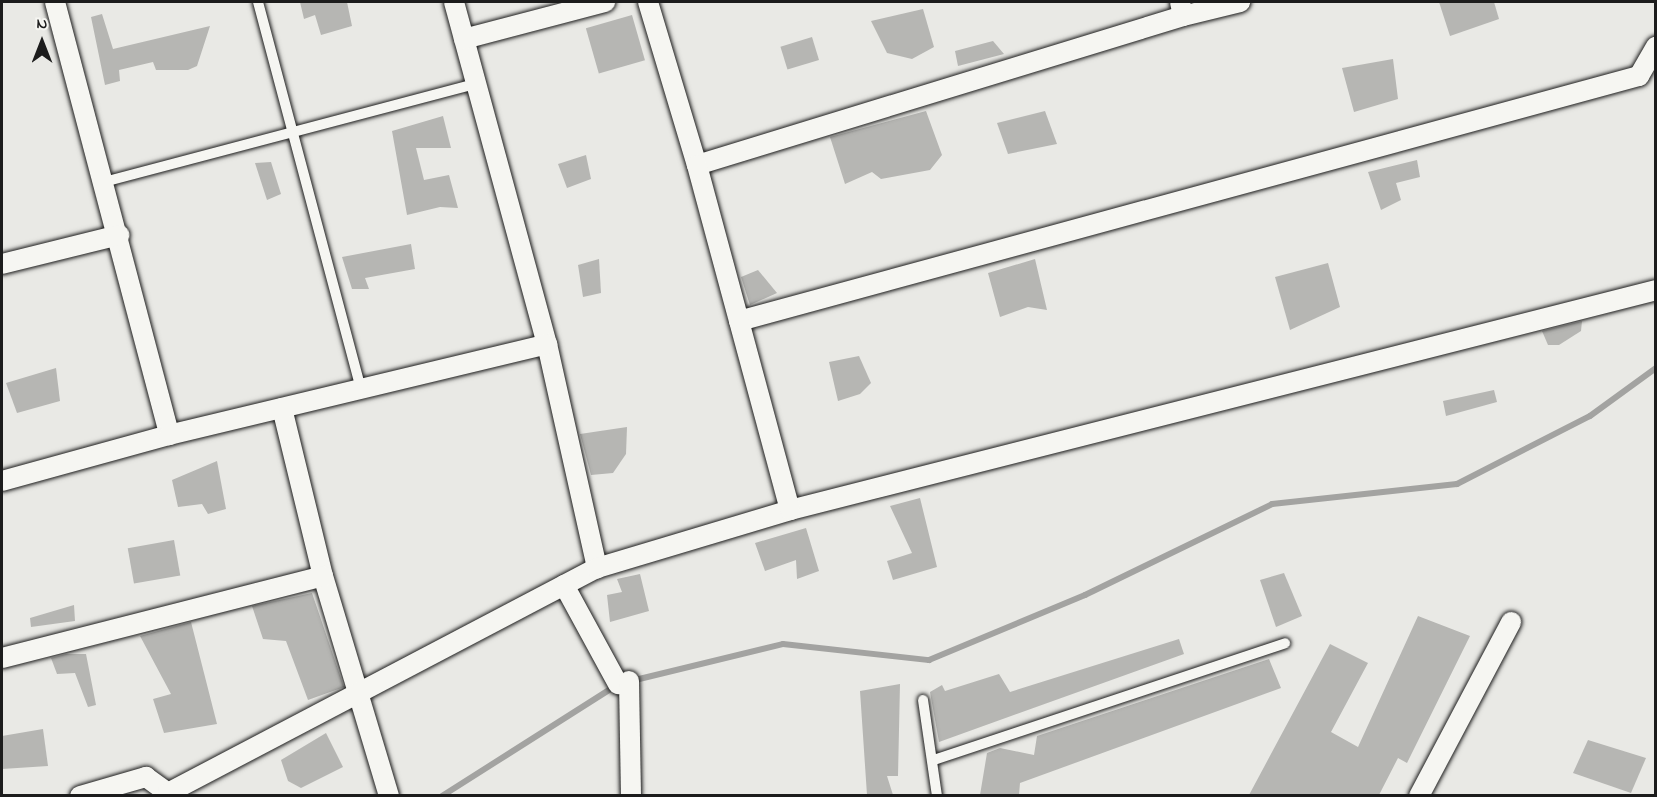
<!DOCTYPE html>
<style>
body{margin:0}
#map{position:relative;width:1657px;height:797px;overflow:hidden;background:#e9e9e5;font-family:"Indie Flower",sans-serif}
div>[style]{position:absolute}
.stream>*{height:6px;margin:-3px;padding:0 3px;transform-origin:3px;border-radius:3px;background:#a3a3a1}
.building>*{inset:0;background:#b6b6b3;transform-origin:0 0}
.roads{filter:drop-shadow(0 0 2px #1c1c1c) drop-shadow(0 0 2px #1c1c1c)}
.lane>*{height:10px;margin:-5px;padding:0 5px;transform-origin:5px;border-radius:5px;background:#f6f6f2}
.street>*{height:20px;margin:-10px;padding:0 10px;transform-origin:10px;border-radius:10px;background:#f6f6f2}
span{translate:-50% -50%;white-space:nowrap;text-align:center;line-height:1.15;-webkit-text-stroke:6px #f6f6f2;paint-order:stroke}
.frame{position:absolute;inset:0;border:3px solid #1c1c1c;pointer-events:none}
.north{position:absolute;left:12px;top:12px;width:60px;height:60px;-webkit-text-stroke:4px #f6f6f2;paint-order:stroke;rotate:0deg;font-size:16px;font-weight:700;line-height:24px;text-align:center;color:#1c1c1c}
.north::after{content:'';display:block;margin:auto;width:21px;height:27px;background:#1c1c1c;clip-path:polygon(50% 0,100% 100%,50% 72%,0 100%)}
</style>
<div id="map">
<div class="stream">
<i style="left:631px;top:681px;width:156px;rotate:-13.7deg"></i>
<i style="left:783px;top:644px;width:147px;rotate:6.3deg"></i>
<i style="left:929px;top:660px;width:169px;rotate:-22.6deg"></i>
<i style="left:1085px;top:595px;width:208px;rotate:-25.9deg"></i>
<i style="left:1272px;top:504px;width:186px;rotate:-6.2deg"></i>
<i style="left:1457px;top:484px;width:149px;rotate:-27.1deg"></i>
<i style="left:1590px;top:416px;width:82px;rotate:-36deg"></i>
<i style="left:442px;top:796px;width:205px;rotate:-32.4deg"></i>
</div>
<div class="building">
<i style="clip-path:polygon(300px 2px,347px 2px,352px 26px,321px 35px,315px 15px,304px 19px)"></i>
<i style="clip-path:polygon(1439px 2px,1494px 2px,1499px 19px,1450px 36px)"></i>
<i style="clip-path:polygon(923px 9px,934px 47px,912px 59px,887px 53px,871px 21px)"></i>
<i style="clip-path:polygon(102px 14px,113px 49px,210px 26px,197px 66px,188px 70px,156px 70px,153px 62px,119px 70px,120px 81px,105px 85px,91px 17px)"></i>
<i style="left:632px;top:15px;width:47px;height:48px;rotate:74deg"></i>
<i style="left:812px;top:37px;width:24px;height:33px;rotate:73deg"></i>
<i style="clip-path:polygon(993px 41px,1004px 54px,958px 66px,955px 51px)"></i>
<i style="clip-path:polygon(1393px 59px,1398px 99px,1354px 112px,1342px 68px)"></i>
<i style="clip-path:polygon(926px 111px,942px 155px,930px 170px,881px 179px,872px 172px,845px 184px,830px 137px)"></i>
<i style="clip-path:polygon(1045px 111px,1057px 144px,1008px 154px,997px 123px)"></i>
<i style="clip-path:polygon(443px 116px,451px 148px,416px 148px,424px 180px,449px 175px,458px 208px,440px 207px,407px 215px,392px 131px)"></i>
<i style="clip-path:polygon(586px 155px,591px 179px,567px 188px,558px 164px)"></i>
<i style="clip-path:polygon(1417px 160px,1420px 177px,1396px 183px,1401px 200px,1381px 210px,1368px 172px)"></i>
<i style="clip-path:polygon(271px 162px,281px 194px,267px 200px,255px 163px)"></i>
<i style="clip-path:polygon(411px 244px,415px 269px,365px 278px,369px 289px,352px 289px,342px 257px)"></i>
<i style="clip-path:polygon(599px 259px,601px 293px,583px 297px,578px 265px)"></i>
<i style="clip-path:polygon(1035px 259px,1047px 310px,1028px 307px,1000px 317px,988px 273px)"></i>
<i style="clip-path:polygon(1328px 263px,1340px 307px,1290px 330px,1275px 277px)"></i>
<i style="clip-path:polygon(758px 270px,777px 293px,750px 305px,741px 277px)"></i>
<i style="clip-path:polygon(1582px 321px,1581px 331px,1559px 345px,1548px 345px,1542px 331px)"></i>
<i style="clip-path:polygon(859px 356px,871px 383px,860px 394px,838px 401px,829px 362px)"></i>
<i style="clip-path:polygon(56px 368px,60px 401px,17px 413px,6px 383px)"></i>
<i style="clip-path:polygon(1494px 390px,1497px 402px,1446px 416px,1443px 401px)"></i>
<i style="clip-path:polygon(627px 427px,626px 454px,613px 473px,591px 475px,580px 434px)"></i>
<i style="clip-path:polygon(217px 461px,226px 509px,208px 514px,202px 504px,178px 507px,172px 480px)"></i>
<i style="clip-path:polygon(920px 498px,937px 567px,893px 580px,887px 561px,912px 553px,890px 506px)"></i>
<i style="clip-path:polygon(806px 528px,819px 571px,797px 579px,796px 560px,765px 571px,755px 543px)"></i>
<i style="left:174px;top:540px;width:36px;height:47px;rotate:80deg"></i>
<i style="clip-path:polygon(1284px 573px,1302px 616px,1276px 627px,1260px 580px)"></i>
<i style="clip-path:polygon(640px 574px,649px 611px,610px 622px,607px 595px,622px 592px,617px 579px)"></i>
<i style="clip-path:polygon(312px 593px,344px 687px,308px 700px,286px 641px,263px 639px,252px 606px)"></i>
<i style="clip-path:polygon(74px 605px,75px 621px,31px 627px,30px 618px)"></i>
<i style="clip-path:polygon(1418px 616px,1470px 636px,1407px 763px,1398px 758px,1379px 795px,1249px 795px,1330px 644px,1368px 663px,1331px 732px,1358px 747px)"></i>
<i style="clip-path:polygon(191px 622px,217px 724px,164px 733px,153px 699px,171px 694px,140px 636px)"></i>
<i style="clip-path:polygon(1179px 639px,1184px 654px,939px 742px,930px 692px,942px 685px,945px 691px,999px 674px,1010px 692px)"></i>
<i style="clip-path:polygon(66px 654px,86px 654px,96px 705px,88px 707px,75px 673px,57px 674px,51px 658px)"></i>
<i style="clip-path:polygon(1269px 659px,1281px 688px,1020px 783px,1019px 795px,980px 795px,987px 753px,1000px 748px,1034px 755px,1037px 736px)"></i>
<i style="clip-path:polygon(900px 684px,898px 776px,887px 776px,893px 795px,867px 795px,860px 691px)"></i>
<i style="clip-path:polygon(43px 729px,48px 766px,2px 769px,2px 736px)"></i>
<i style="clip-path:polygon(326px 733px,343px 767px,301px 788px,288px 781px,281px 760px)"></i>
<i style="clip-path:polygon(1588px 740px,1646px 758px,1631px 793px,1573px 773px)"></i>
</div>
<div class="roads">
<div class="lane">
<i style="left:258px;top:2px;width:400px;rotate:75.1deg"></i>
<i style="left:104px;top:182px;width:385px;rotate:-14.8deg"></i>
<i style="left:923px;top:700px;width:97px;rotate:81.7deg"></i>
<i style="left:934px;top:760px;width:370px;rotate:-18.4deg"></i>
</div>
<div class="street">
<i style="left:55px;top:2px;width:448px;rotate:75.2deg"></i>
<i style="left:454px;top:2px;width:354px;rotate:74.8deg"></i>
<i style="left:547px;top:344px;width:230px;rotate:77.4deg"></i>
<i style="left:648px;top:2px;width:170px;rotate:73.3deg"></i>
<i style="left:697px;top:165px;width:508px;rotate:-17.04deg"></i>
<i style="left:1183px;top:16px;width:14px;rotate:-102deg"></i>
<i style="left:1183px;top:16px;width:59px;rotate:-13.8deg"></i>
<i style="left:464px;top:39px;width:146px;rotate:-14.7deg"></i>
<i style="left:2px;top:264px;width:121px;rotate:-13.9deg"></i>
<i style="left:739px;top:321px;width:933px;rotate:-15.23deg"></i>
<i style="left:1639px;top:76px;width:34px;rotate:-60deg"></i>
<i style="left:282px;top:408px;width:173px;rotate:76.3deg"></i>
<i style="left:323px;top:576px;width:230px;rotate:73.3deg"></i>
<i style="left:2px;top:481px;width:173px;rotate:-15.4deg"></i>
<i style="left:169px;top:435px;width:389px;rotate:-13.5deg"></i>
<i style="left:790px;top:510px;width:894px;rotate:-14.25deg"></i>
<i style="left:564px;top:585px;width:113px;rotate:61.4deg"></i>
<i style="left:2px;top:658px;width:331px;rotate:-14.3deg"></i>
<i style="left:629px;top:681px;width:115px;rotate:89deg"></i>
<i style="left:80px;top:796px;width:69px;rotate:-16.1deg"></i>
<i style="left:146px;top:777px;width:27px;rotate:36deg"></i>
<i style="left:168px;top:793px;width:484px;rotate:-27.7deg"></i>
<i style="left:597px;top:568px;width:202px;rotate:-16.7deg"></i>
<i style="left:790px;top:510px;width:357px;rotate:-105.1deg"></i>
<i style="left:1419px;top:796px;width:197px;rotate:-62.1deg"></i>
</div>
</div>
<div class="frame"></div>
<div class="north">N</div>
</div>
